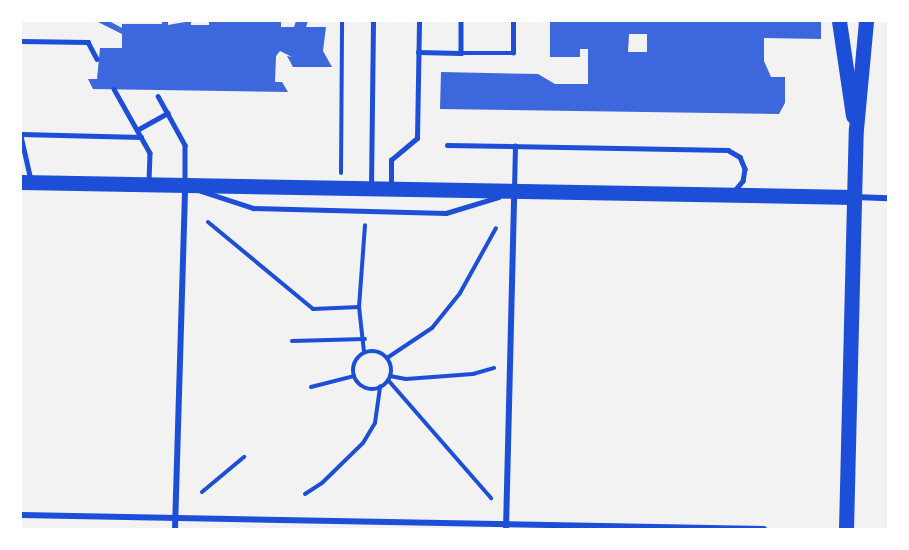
<!DOCTYPE html>
<style>
body{margin:0}
#map{position:relative;width:909px;height:550px;overflow:hidden;background:#f2f2f2;font-family:"Sofia Sans Condensed",sans-serif}
div>[style]{position:absolute}
.building>*{inset:0;background:#3d67dc}
.path>*{height:4px;margin:-2px;padding:0 2px;transform-origin:2px;border-radius:2px;background:#1d4ed8}
.path>.ring{margin:-2px;padding:0;box-sizing:content-box;background:none;border:4px solid #1d4ed8;border-radius:50%}
.service>*{height:4.5px;margin:-2.25px;padding:0 2.25px;transform-origin:2.25px;border-radius:2.25px;background:#1d4ed8}
.minor>*{height:6px;margin:-3px;padding:0 3px;transform-origin:3px;border-radius:3px;background:#1d4ed8}
.primary>*{height:15px;margin:-7.5px;padding:0 7.5px;transform-origin:7.5px;border-radius:7.5px;background:#1d4ed8}
span{translate:-50% -50%;white-space:nowrap;text-align:center;line-height:1.15;-webkit-text-stroke:4.5px #fff;paint-order:stroke}
.frame{position:absolute;inset:0;border:22px solid #fff;pointer-events:none}
</style>
<div id="map">
<div class="building">
<i style="clip-path:polygon(96px 21px,109px 21px,122px 28px,122px 24px,162px 24px,162px 21px,168px 21px,168px 25px,191px 21px,191px 25px,209px 25px,209px 21px,281px 21px,281px 27px,294px 27px,296px 21px,308px 21px,306px 27px,326px 27px,323px 51px,332px 67px,293px 67px,287px 56px,292px 57px,280px 51px,276px 56px,275px 82px,282px 82px,288px 92px,93px 89px,88px 79px,97px 79px,100px 48px,122px 48px,122px 34px)"></i>
<i style="clip-path:polygon(evenodd,550px 21px,821px 21px,821px 39px,764px 38px,764px 61px,771px 77px,785px 77px,785px 103px,779px 114px,440px 109px,441px 72px,538px 74px,555px 84px,588px 84px,588px 49px,580px 49px,580px 57px,550px 57px,550px 21px,629px 34px,647px 34px,647px 52px,628px 52px,629px 34px)"></i>
</div>
<div class="path">
<i style="left:341px;top:173px;width:152px;rotate:-89.6deg"></i>
<i style="left:208px;top:222px;width:136px;rotate:39.6deg"></i>
<i style="left:313px;top:309px;width:46px;rotate:-2.5deg"></i>
<i style="left:292px;top:341px;width:73px;rotate:-1.6deg"></i>
<i class="ring" style="left:353px;top:351px;width:34px;height:34px"></i>
<i style="left:364px;top:352px;width:45px;rotate:-96.3deg"></i>
<i style="left:359px;top:307px;width:82px;rotate:-85.8deg"></i>
<i style="left:387px;top:358px;width:54px;rotate:-33.7deg"></i>
<i style="left:432px;top:328px;width:45px;rotate:-51.3deg"></i>
<i style="left:460px;top:293px;width:74px;rotate:-61deg"></i>
<i style="left:390px;top:376px;width:16px;rotate:11deg"></i>
<i style="left:406px;top:379px;width:67px;rotate:-4.3deg"></i>
<i style="left:473px;top:374px;width:22px;rotate:-16deg"></i>
<i style="left:388px;top:380px;width:157px;rotate:48.9deg"></i>
<i style="left:311px;top:387px;width:44px;rotate:-14.3deg"></i>
<i style="left:202px;top:492px;width:55px;rotate:-39.8deg"></i>
<i style="left:305px;top:494px;width:20px;rotate:-33deg"></i>
<i style="left:322px;top:483px;width:57px;rotate:-44.3deg"></i>
<i style="left:363px;top:443px;width:23px;rotate:-59deg"></i>
<i style="left:375px;top:423px;width:37px;rotate:-82deg"></i>
</div>
<div class="service">
<i style="left:461px;top:21px;width:32px;rotate:90deg"></i>
<i style="left:461px;top:53px;width:52px"></i>
<i style="left:513px;top:53px;width:32px;rotate:-90deg"></i>
<i style="left:21px;top:41px;width:67px;rotate:0.9deg"></i>
<i style="left:88px;top:42px;width:19px;rotate:62deg"></i>
<i style="left:418px;top:52px;width:43px;rotate:1.3deg"></i>
<i style="left:114px;top:89px;width:73px;rotate:60.6deg"></i>
<i style="left:150px;top:153px;width:29px;rotate:92deg"></i>
<i style="left:158px;top:96px;width:56px;rotate:61.1deg"></i>
<i style="left:185px;top:145px;width:38px;rotate:90deg"></i>
<i style="left:137px;top:130px;width:35px;rotate:-29deg"></i>
<i style="left:21px;top:134px;width:120px;rotate:1.4deg"></i>
<i style="left:21px;top:136px;width:45px;rotate:77.2deg"></i>
<i style="left:447px;top:145px;width:281px;rotate:1deg"></i>
<i style="left:728px;top:150px;width:14px;rotate:30deg"></i>
<i style="left:740px;top:157px;width:13px;rotate:67deg"></i>
<i style="left:745px;top:169px;width:12px;rotate:99deg"></i>
<i style="left:743px;top:181px;width:13px;rotate:129deg"></i>
<i style="left:371px;top:186px;width:165px;rotate:-89.3deg"></i>
<i style="left:391px;top:186px;width:26px;rotate:-90deg"></i>
<i style="left:391px;top:160px;width:34px;rotate:-40deg"></i>
<i style="left:417px;top:138px;width:117px;rotate:-89deg"></i>
<i style="left:514px;top:190px;width:44px;rotate:-88.7deg"></i>
<i style="left:201px;top:191px;width:55px;rotate:18.1deg"></i>
<i style="left:253px;top:208px;width:193px;rotate:1.5deg"></i>
<i style="left:446px;top:213px;width:55px;rotate:-16.8deg"></i>
</div>
<div class="minor">
<i style="left:855px;top:197px;width:33px;rotate:2deg"></i>
<i style="left:21px;top:515px;width:743px;rotate:1.08deg"></i>
<i style="left:175px;top:529px;width:344px;rotate:-88.3deg"></i>
<i style="left:506px;top:529px;width:337px;rotate:-88.6deg"></i>
</div>
<div class="primary">
<i style="left:839px;top:21px;width:96px;rotate:81.6deg"></i>
<i style="left:21px;top:182px;width:833px;rotate:1.03deg"></i>
<i style="left:846px;top:529px;width:400px;rotate:-88.6deg"></i>
<i style="left:856px;top:129px;width:108px;rotate:-84.7deg"></i>
</div>
<div class="frame"></div>
</div>
